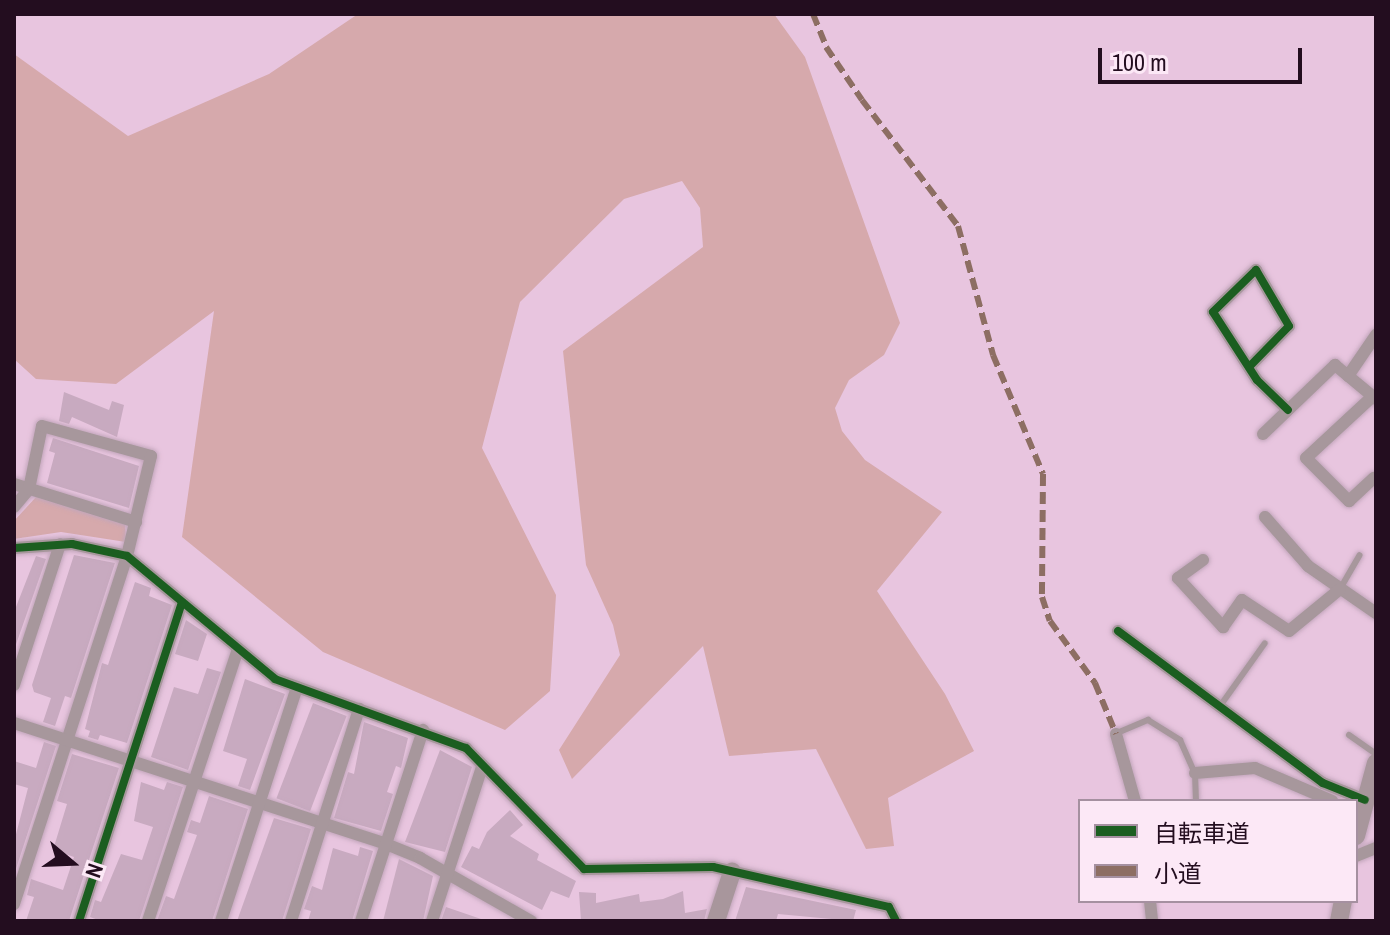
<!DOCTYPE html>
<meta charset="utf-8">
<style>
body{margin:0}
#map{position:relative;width:1390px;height:935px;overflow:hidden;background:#e8c5df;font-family:"Archivo Narrow","Noto Sans JP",sans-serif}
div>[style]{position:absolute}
.green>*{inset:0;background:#d6a9ac}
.building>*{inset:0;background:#c8aac0;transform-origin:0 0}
.roads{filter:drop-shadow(0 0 2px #c2a6bb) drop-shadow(0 0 2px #c2a6bb)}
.lane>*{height:6px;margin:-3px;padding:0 3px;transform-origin:3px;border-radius:3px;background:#a7979c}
.street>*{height:12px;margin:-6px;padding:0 6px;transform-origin:6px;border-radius:6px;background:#a7979c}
.secondary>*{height:18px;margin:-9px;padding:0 9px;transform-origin:9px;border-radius:9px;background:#a8969c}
.quiet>*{height:6px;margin-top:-3px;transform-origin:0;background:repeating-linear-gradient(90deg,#8d6e63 0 12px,transparent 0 18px)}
.cycleway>*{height:8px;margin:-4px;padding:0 4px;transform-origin:4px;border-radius:4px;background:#1b5e20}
span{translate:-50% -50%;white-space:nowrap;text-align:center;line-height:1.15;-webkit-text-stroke:8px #fce8f6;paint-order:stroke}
.frame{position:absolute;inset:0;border:16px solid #230d1f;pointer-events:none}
.legend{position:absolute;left:1078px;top:799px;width:280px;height:104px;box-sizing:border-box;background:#fce8f6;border:2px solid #a590a0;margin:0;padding:10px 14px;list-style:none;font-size:24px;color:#230d1f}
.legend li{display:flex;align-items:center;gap:16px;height:40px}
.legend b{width:40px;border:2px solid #a590a0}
.north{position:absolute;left:32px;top:823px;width:80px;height:80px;-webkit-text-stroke:6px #fce8f6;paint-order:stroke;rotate:109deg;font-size:22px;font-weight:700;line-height:32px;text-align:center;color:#230d1f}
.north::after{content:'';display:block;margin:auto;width:28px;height:36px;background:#230d1f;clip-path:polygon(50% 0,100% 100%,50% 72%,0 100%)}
.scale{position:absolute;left:1098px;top:48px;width:204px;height:36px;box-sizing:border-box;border:4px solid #230d1f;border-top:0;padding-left:10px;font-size:24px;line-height:28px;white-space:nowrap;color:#230d1f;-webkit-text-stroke:6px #fce8f6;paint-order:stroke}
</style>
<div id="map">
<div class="green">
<i style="clip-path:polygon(358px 14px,774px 14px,805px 57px,900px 323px,884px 355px,849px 380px,835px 408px,842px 431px,865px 460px,942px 512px,877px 591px,945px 694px,974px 751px,888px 798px,894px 846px,866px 849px,816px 749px,729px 756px,703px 646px,572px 779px,559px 750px,620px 655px,613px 625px,586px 565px,563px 351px,703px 247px,700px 208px,682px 181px,624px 199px,520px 302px,482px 448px,556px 595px,550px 691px,505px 730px,323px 652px,182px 537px,214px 311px,116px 384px,36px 379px,14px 359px,14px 54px,128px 136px,269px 74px)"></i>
<i style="clip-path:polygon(36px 497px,125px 523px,126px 542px,61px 532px,14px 539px,14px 521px)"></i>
</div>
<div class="building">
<i style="clip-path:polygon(64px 392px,109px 410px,112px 401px,124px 405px,117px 437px,72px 417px,69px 424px,59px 421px)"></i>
<i style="clip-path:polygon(53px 438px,139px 466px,129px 508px,47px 483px,55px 453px,49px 451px)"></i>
<i style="clip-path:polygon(74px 555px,115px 563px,71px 698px,65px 696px,55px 726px,43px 722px,51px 698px,34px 692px,32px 685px)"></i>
<i style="clip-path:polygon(36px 556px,46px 559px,14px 650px,14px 612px)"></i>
<i style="clip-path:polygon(135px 582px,151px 588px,149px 596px,172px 605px,127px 743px,100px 735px,98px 740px,88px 737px,90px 731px,85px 729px,102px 663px,108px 665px)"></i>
<i style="clip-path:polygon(186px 620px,207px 634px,198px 661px,175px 654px)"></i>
<i style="clip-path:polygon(207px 668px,221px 672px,188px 770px,151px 757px,174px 687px,198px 694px)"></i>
<i style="clip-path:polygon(245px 679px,285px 694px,250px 790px,238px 786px,247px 759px,223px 751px)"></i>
<i style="left:313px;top:703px;width:36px;height:102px;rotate:21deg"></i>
<i style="clip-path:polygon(364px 722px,408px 738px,401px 768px,396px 766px,387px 792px,393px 794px,381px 831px,334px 818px,348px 772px,354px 774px)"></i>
<i style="clip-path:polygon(44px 742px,56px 746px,14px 875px,14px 842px,28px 788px,14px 784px,14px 761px,36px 768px)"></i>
<i style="clip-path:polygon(440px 750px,472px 767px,445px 852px,405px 842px)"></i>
<i style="clip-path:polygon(72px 754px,119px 768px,69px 921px,26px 921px,34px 897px,27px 895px,31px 879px,63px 890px,74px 857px,53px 850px,67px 804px,57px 801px)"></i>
<i style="clip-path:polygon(141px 782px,164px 790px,167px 782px,183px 787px,139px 921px,101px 921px,90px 917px,95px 900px,101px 902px,121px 854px,142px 860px,153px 827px,134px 821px)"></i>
<i style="clip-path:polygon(209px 796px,248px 809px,212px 921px,157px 921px,166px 896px,174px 899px,197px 835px,187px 832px,191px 820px,200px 823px)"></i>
<i style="clip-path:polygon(510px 810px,523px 825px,510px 836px,539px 854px,537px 860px,576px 881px,569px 898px,551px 891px,542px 910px,461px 867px,472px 846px,479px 849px,487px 832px)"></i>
<i style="clip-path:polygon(274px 818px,311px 829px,282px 921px,237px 921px)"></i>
<i style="clip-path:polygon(360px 847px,373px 851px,352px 921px,308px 921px,311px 911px,304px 909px,312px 886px,322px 890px,333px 848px,358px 856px)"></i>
<i style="clip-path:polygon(399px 859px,433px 876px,423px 921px,383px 921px)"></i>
<i style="clip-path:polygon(746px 887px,856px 910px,853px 921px,778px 914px,776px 921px,735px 921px)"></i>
<i style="clip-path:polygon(683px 891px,685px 913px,707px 909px,704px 921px,581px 921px,579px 892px,596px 893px,596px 903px,639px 894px,640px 902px,663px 899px)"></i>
<i style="clip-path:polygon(446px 907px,481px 919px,480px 921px,441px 921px)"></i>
</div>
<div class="roads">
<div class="lane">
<i style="left:1340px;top:589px;width:39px;rotate:-60deg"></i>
<i style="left:1220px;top:706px;width:77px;rotate:-54.5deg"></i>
<i style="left:1117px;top:733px;width:34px;rotate:-23deg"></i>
<i style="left:1148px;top:720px;width:38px;rotate:32deg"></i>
<i style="left:1180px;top:740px;width:36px;rotate:66deg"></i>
<i style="left:1195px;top:773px;width:28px;rotate:88deg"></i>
<i style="left:1349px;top:735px;width:33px;rotate:35deg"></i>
</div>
<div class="street">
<i style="left:1249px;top:367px;width:57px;rotate:-45.7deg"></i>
<i style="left:1289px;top:326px;width:65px;rotate:-120.5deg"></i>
<i style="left:1256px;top:270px;width:60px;rotate:135.7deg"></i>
<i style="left:1213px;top:312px;width:81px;rotate:57.1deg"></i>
<i style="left:1257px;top:380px;width:43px;rotate:44.1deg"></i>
<i style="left:1348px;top:376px;width:50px;rotate:-55.7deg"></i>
<i style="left:1373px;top:396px;width:91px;rotate:137.2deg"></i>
<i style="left:1306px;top:458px;width:61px;rotate:45deg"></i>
<i style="left:1349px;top:501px;width:34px;rotate:-43deg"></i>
<i style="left:1263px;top:434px;width:100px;rotate:-43.8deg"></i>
<i style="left:1335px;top:365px;width:53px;rotate:39.7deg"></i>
<i style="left:14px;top:484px;width:128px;rotate:17.3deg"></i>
<i style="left:14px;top:507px;width:23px;rotate:-50deg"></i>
<i style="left:29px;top:489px;width:64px;rotate:-78.3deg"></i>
<i style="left:42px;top:426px;width:113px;rotate:15.4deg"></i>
<i style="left:151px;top:456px;width:103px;rotate:103.5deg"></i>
<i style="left:127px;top:556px;width:366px;rotate:108deg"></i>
<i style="left:1265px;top:517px;width:65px;rotate:48.7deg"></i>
<i style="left:1308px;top:566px;width:83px;rotate:34.7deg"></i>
<i style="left:14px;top:548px;width:58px;rotate:-3.9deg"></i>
<i style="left:72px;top:544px;width:56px;rotate:12.3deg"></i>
<i style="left:127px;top:556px;width:192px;rotate:39.7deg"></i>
<i style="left:275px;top:679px;width:203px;rotate:19.9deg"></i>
<i style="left:466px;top:748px;width:169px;rotate:45.7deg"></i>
<i style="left:584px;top:869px;width:129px;rotate:-0.9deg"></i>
<i style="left:713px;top:867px;width:180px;rotate:12.8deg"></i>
<i style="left:889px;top:907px;width:16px;rotate:63deg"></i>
<i style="left:1203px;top:560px;width:31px;rotate:144deg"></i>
<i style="left:1178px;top:578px;width:67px;rotate:47.4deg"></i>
<i style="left:1223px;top:627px;width:33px;rotate:-55deg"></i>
<i style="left:1242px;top:600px;width:56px;rotate:33.4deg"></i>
<i style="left:1289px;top:631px;width:66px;rotate:-39.5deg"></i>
<i style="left:1118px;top:631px;width:255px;rotate:36.6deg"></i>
<i style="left:1323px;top:783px;width:45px;rotate:22deg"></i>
<i style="left:14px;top:685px;width:148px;rotate:-71.9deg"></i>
<i style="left:14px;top:723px;width:391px;rotate:18deg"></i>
<i style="left:386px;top:844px;width:37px;rotate:22deg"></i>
<i style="left:420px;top:858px;width:128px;rotate:29.6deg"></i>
<i style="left:1116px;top:734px;width:70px;rotate:74.2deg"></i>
<i style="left:1195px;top:773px;width:60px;rotate:-4.8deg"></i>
<i style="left:1255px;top:768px;width:84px;rotate:23.2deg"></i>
<i style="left:1356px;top:856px;width:22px;rotate:-22deg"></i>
<i style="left:1150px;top:901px;width:20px;rotate:84deg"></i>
<i style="left:79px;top:921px;width:335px;rotate:-72.1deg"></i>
<i style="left:148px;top:921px;width:287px;rotate:-71.7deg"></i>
<i style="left:221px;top:921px;width:246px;rotate:-72deg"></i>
<i style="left:291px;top:921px;width:223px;rotate:-72.2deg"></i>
<i style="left:361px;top:921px;width:201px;rotate:-72deg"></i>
<i style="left:432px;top:921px;width:162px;rotate:-72deg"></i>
</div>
<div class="secondary">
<i style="left:1356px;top:836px;width:76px;rotate:-74.7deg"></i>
<i style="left:716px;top:921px;width:52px;rotate:-71.9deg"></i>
<i style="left:1339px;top:921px;width:20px;rotate:-79deg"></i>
</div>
</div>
<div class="quiet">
<i style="left:813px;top:14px;width:35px;rotate:68deg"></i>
<i style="left:826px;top:47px;width:64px;rotate:55.8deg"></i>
<i style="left:862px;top:100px;width:158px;rotate:52.7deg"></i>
<i style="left:958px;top:226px;width:134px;rotate:74.8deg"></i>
<i style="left:993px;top:355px;width:129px;rotate:67.2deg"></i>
<i style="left:1043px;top:474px;width:123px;rotate:90.5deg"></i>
<i style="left:1042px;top:597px;width:25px;rotate:72deg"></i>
<i style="left:1050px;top:621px;width:77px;rotate:54deg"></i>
<i style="left:1095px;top:683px;width:55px;rotate:67.6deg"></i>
</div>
<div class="cycleway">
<i style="left:1249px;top:367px;width:57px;rotate:-45.7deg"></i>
<i style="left:1289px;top:326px;width:65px;rotate:-120.5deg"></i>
<i style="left:1256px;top:270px;width:60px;rotate:135.7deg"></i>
<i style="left:1213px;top:312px;width:81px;rotate:57.1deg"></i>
<i style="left:1257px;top:380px;width:43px;rotate:44.1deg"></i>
<i style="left:14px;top:548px;width:58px;rotate:-3.9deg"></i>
<i style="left:72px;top:544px;width:56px;rotate:12.3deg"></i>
<i style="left:127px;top:556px;width:192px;rotate:39.7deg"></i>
<i style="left:275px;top:679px;width:203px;rotate:19.9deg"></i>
<i style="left:466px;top:748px;width:169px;rotate:45.7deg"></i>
<i style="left:584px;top:869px;width:129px;rotate:-0.9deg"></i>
<i style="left:713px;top:867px;width:180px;rotate:12.8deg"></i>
<i style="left:889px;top:907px;width:16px;rotate:63deg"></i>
<i style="left:1118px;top:631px;width:255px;rotate:36.6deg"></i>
<i style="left:1323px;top:783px;width:45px;rotate:22deg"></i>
<i style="left:79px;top:921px;width:335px;rotate:-72.1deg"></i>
</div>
<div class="frame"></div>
<ul class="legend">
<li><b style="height:10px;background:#1b5e20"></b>自転車道</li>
<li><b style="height:10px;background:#8d6e63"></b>小道</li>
</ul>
<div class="north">N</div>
<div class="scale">100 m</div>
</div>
